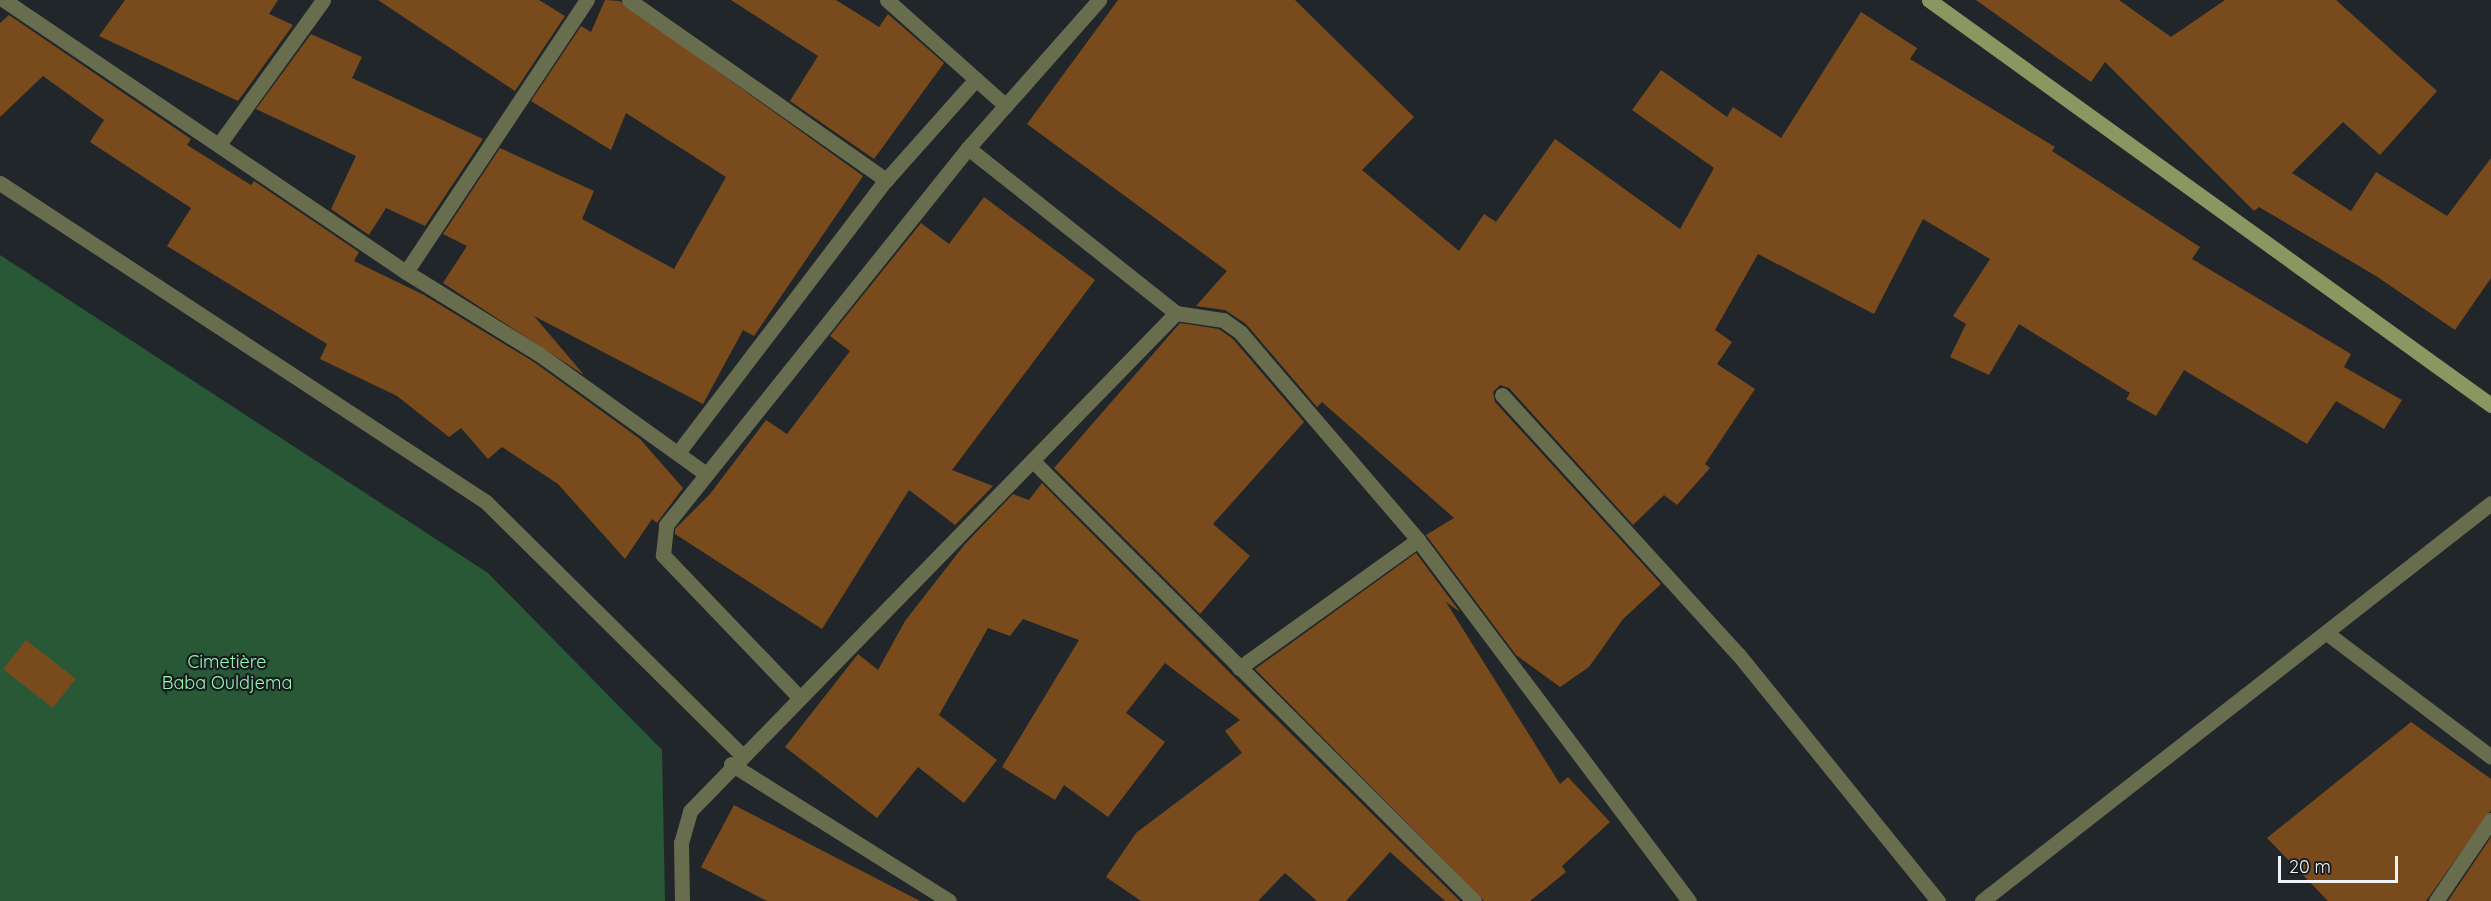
<!DOCTYPE html>
<meta charset="utf-8">
<style>
body{margin:0}
#map{position:relative;width:2491px;height:901px;overflow:hidden;background:#21262b;font-family:Quicksand,sans-serif}
div>[style]{position:absolute}
.green>*{inset:0;background:#285836}
.building>*{inset:0;background:#794b1c;transform-origin:0 0}
.minor>*{height:15px;margin:-7.5px;padding:0 7.5px;transform-origin:7.5px;border-radius:7.5px;background:#676d4d}
.secondary>*{height:15px;margin:-7.5px;padding:0 7.5px;transform-origin:7.5px;border-radius:7.5px;background:#8c9661}
span{translate:-50% -50%;white-space:nowrap;text-align:center;line-height:1.15;-webkit-text-stroke:4.5px #181c21;paint-order:stroke}
.park-label{font-size:18px;color:#95faaf}
.scale{position:absolute;left:2278px;top:856px;width:120px;height:27px;box-sizing:border-box;border:3px solid #f0f3f6;border-top:0;padding-left:8px;font-size:18px;line-height:21px;white-space:nowrap;color:#f0f3f6;-webkit-text-stroke:4px #181c21;paint-order:stroke}
</style>
<div id="map">
<div class="green">
<i style="clip-path:polygon(0 255px,488px 573px,662px 750px,665px 901px,0 901px)"></i>
</div>
<div class="building">
<i style="clip-path:polygon(125px 0,278px 0,269px 14px,293px 25px,238px 101px,99px 36px)"></i>
<i style="clip-path:polygon(378px 0,539px 0,565px 16px,515px 91px)"></i>
<i style="clip-path:polygon(605px 0,620px 1px,863px 176px,754px 336px,743px 330px,703px 404px,534px 316px,584px 375px,443px 283px,467px 246px,443px 234px,500px 148px,594px 191px,582px 219px,674px 269px,726px 177px,626px 113px,611px 150px,531px 101px,581px 26px,591px 32px)"></i>
<i style="clip-path:polygon(731px 0,836px 0,879px 27px,888px 14px,944px 63px,874px 159px,790px 101px,818px 56px)"></i>
<i style="clip-path:polygon(1118px 0,1295px 0,1414px 117px,1362px 170px,1459px 251px,1484px 214px,1496px 222px,1555px 139px,1680px 229px,1714px 168px,1632px 110px,1661px 70px,1727px 117px,1733px 107px,1781px 138px,1861px 12px,1917px 48px,1910px 59px,2055px 147px,2052px 151px,2200px 247px,2192px 259px,2351px 354px,2344px 367px,2402px 400px,2384px 429px,2336px 401px,2307px 444px,2184px 370px,2156px 416px,2126px 399px,2130px 393px,2019px 324px,1989px 375px,1950px 357px,1966px 324px,1953px 316px,1990px 259px,1923px 219px,1874px 314px,1758px 254px,1715px 330px,1732px 342px,1717px 364px,1755px 389px,1705px 464px,1710px 468px,1677px 505px,1664px 495px,1633px 525px,1509px 388px,1500px 385px,1493px 392px,1495px 402px,1661px 584px,1623px 619px,1589px 667px,1560px 687px,1516px 655px,1426px 535px,1454px 518px,1322px 402px,1317px 407px,1246px 324px,1225px 310px,1196px 306px,1227px 271px,1027px 124px)"></i>
<i style="clip-path:polygon(1976px 0,2119px 0,2171px 37px,2225px 0,2336px 0,2437px 91px,2380px 155px,2343px 122px,2292px 173px,2351px 211px,2376px 172px,2447px 216px,2491px 158px,2491px 278px,2455px 330px,2376px 276px,2259px 207px,2254px 211px,2105px 62px,2091px 82px)"></i>
<i style="clip-path:polygon(9px 15px,191px 139px,187px 145px,251px 185px,254px 181px,359px 252px,354px 261px,424px 295px,534px 362px,640px 439px,683px 488px,657px 523px,652px 519px,625px 559px,558px 484px,502px 447px,488px 459px,461px 428px,449px 437px,397px 396px,320px 359px,327px 344px,167px 246px,191px 208px,90px 142px,104px 120px,43px 76px,0 117px,0 23px)"></i>
<i style="clip-path:polygon(311px 34px,362px 57px,352px 78px,483px 139px,425px 226px,386px 208px,369px 235px,331px 209px,356px 156px,256px 109px)"></i>
<i style="clip-path:polygon(984px 197px,1095px 280px,952px 470px,993px 486px,955px 525px,909px 490px,822px 629px,675px 534px,675px 529px,710px 494px,766px 420px,787px 434px,850px 351px,830px 336px,921px 223px,949px 244px)"></i>
<i style="clip-path:polygon(1180px 323px,1219px 329px,1233px 339px,1304px 422px,1213px 524px,1250px 556px,1200px 614px,1054px 468px)"></i>
<i style="clip-path:polygon(1042px 483px,1231px 674px,1460px 901px,1445px 901px,1390px 852px,1346px 901px,1317px 901px,1285px 873px,1258px 901px,1141px 901px,1106px 877px,1136px 833px,1242px 753px,1225px 731px,1240px 720px,1165px 663px,1126px 713px,1165px 742px,1108px 817px,1064px 785px,1055px 800px,1002px 767px,1079px 640px,1023px 619px,1010px 636px,988px 628px,939px 715px,997px 760px,964px 803px,918px 767px,877px 818px,785px 747px,858px 654px,878px 670px,905px 621px,965px 544px,1013px 494px,1029px 500px)"></i>
<i style="clip-path:polygon(1416px 553px,1460px 612px,1446px 602px,1560px 784px,1568px 777px,1610px 822px,1562px 866px,1566px 872px,1530px 901px,1484px 901px,1255px 669px)"></i>
<i style="left:26px;top:640px;width:63px;height:37px;rotate:38deg"></i>
<i style="clip-path:polygon(2411px 722px,2491px 779px,2491px 810px,2426px 901px,2328px 901px,2267px 838px)"></i>
<i style="clip-path:polygon(734px 805px,920px 901px,767px 901px,701px 867px)"></i>
<i style="clip-path:polygon(2491px 837px,2491px 901px,2448px 901px)"></i>
</div>
<div class="minor">
<i style="left:4px;top:0;width:485px;rotate:34.1deg"></i>
<i style="left:406px;top:272px;width:156px;rotate:31.7deg"></i>
<i style="left:539px;top:354px;width:206px;rotate:35.7deg"></i>
<i style="left:629px;top:0;width:314px;rotate:35deg"></i>
<i style="left:887px;top:0;width:159px;rotate:41.7deg"></i>
<i style="left:220px;top:143px;width:176px;rotate:-54.2deg"></i>
<i style="left:968px;top:148px;width:265px;rotate:38.4deg"></i>
<i style="left:1176px;top:313px;width:48px;rotate:8.5deg"></i>
<i style="left:1223px;top:320px;width:21px;rotate:35deg"></i>
<i style="left:1240px;top:332px;width:274px;rotate:49.4deg"></i>
<i style="left:1418px;top:540px;width:451px;rotate:53.1deg"></i>
<i style="left:0;top:183px;width:581px;rotate:33.28deg"></i>
<i style="left:486px;top:502px;width:359px;rotate:44.7deg"></i>
<i style="left:406px;top:272px;width:327px;rotate:-56.4deg"></i>
<i style="left:1502px;top:395px;width:350px;rotate:47.7deg"></i>
<i style="left:1738px;top:654px;width:318px;rotate:51deg"></i>
<i style="left:680px;top:450px;width:340px;rotate:-52.7deg"></i>
<i style="left:886px;top:180px;width:135px;rotate:-48.3deg"></i>
<i style="left:1033px;top:461px;width:623px;rotate:44.93deg"></i>
<i style="left:2328px;top:634px;width:204px;rotate:37deg"></i>
<i style="left:1239px;top:668px;width:220px;rotate:-35.6deg"></i>
<i style="left:799px;top:697px;width:197px;rotate:-133.8deg"></i>
<i style="left:663px;top:555px;width:30px;rotate:-84deg"></i>
<i style="left:666px;top:525px;width:483px;rotate:-51.3deg"></i>
<i style="left:968px;top:148px;width:198px;rotate:-48.5deg"></i>
<i style="left:731px;top:764px;width:257px;rotate:32.1deg"></i>
<i style="left:682px;top:901px;width:58px;rotate:-91deg"></i>
<i style="left:681px;top:843px;width:33px;rotate:-74deg"></i>
<i style="left:690px;top:811px;width:696px;rotate:-45.7deg"></i>
<i style="left:1982px;top:901px;width:646px;rotate:-38.02deg"></i>
<i style="left:2436px;top:901px;width:98px;rotate:-55.8deg"></i>
</div>
<div class="secondary">
<i style="left:1929px;top:0;width:693px;rotate:35.78deg"></i>
</div>
<div class="park-label">
<span style="left:227px;top:673px">Cimetière<br>Baba Ouldjema</span>
</div>
<div class="scale">20 m</div>
</div>
